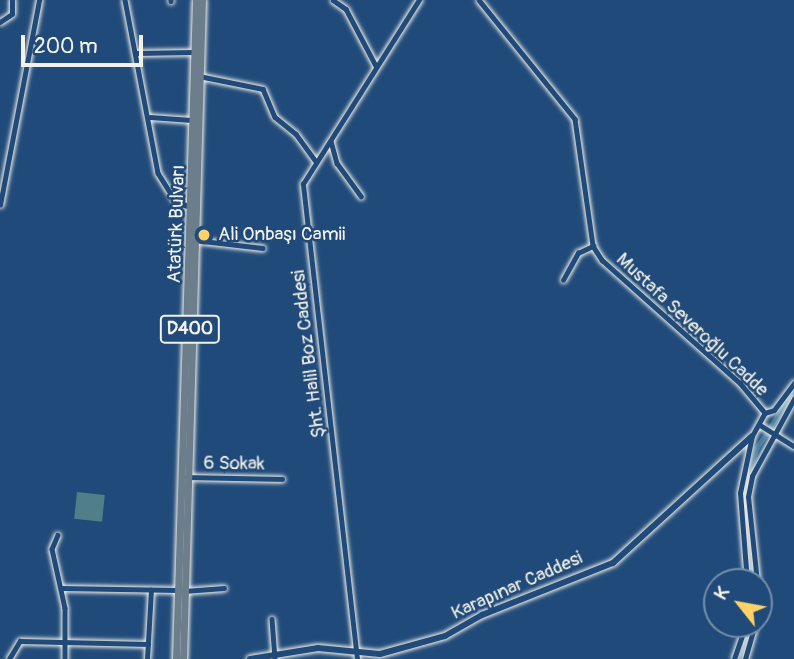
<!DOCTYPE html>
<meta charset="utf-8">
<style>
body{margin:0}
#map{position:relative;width:794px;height:659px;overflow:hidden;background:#1f4a7a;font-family:Pangolin,sans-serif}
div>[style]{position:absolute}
.green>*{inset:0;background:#507f89;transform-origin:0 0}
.canal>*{height:4.5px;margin:-2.25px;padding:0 2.25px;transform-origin:2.25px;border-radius:2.25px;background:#447ba0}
.roads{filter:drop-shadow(0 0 2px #f4f1e8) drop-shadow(0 0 2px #f4f1e8)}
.street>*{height:4.5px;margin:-2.25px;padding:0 2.25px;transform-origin:2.25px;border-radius:2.25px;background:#1f4a7a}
.secondary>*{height:6px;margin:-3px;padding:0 3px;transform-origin:3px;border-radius:3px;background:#1f4a7a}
.primary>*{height:7px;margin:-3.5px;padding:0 3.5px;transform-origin:3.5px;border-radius:3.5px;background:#6c7d8b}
.dots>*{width:19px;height:19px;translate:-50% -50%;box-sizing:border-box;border:4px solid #1f4a7a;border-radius:50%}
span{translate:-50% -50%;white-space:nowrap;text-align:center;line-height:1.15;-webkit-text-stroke:5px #1f4a7a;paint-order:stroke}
.shield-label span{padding:2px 5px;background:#1f4a7a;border:2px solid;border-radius:5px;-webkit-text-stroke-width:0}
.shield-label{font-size:18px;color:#f4f1e8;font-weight:700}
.street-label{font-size:19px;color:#f4f1e8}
.poi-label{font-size:19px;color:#f4f1e8}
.left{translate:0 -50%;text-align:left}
.north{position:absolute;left:703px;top:568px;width:70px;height:70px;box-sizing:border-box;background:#1f4a7a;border:2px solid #748da6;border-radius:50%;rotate:301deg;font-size:19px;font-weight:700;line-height:28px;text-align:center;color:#f4f1e8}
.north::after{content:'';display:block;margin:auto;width:24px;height:32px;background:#ffd166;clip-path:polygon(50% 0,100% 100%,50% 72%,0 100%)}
.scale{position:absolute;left:21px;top:35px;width:122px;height:32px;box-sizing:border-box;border:4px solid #f4f1e8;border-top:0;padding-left:9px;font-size:21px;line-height:24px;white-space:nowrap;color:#f4f1e8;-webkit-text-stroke:5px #1f4a7a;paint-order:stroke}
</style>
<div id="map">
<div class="green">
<i style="left:77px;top:492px;width:28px;height:27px;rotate:6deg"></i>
</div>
<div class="canal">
<i style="left:752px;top:582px;width:89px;rotate:-95.1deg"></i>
<i style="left:744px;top:493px;width:46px;rotate:-74.7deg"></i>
<i style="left:756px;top:449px;width:70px;rotate:-57.2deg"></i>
<i style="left:741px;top:659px;width:36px;rotate:-74deg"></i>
</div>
<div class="roads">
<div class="street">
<i style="left:125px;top:0;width:176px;rotate:79.2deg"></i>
<i style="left:158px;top:173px;width:32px;rotate:58deg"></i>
<i style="left:175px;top:200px;width:17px;rotate:24deg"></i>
<i style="left:171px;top:0;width:1px;rotate:90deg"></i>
<i style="left:333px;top:0;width:16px;rotate:35deg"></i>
<i style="left:346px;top:9px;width:64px;rotate:62.2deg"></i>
<i style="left:479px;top:0;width:153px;rotate:51.1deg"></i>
<i style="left:575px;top:119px;width:128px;rotate:81.9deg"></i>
<i style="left:593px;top:246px;width:17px;rotate:57deg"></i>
<i style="left:602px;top:260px;width:185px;rotate:41.7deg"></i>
<i style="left:740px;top:383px;width:39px;rotate:50deg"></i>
<i style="left:0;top:22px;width:14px;rotate:-34deg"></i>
<i style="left:12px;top:14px;width:14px;rotate:-90deg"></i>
<i style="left:136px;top:53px;width:57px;rotate:-1deg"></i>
<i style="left:199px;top:76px;width:65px;rotate:11.5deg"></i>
<i style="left:263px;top:89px;width:30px;rotate:67deg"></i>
<i style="left:275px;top:117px;width:27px;rotate:39deg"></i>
<i style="left:296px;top:134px;width:34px;rotate:54deg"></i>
<i style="left:150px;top:117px;width:41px;rotate:4.2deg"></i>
<i style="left:331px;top:141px;width:23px;rotate:75deg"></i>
<i style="left:337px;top:163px;width:41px;rotate:54deg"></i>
<i style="left:0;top:205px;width:209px;rotate:-79.2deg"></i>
<i style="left:194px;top:240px;width:69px;rotate:6.6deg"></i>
<i style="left:563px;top:280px;width:31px;rotate:-61deg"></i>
<i style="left:578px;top:253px;width:17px;rotate:-25deg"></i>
<i style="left:765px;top:413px;width:9px;rotate:-18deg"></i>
<i style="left:774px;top:410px;width:34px;rotate:-53deg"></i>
<i style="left:760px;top:425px;width:40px;rotate:32deg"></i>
<i style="left:187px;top:477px;width:95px;rotate:1.2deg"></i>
<i style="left:58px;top:535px;width:15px;rotate:113deg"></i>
<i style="left:52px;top:549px;width:60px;rotate:77.6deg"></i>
<i style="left:65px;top:608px;width:51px;rotate:90deg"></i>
<i style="left:747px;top:582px;width:89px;rotate:-94.5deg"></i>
<i style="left:740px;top:493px;width:58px;rotate:-78.1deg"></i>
<i style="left:752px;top:436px;width:26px;rotate:-61deg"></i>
<i style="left:757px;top:582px;width:85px;rotate:-96deg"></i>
<i style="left:748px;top:497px;width:21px;rotate:-79deg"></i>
<i style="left:752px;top:476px;width:88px;rotate:-61.4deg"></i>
<i style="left:61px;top:588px;width:117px;rotate:1deg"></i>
<i style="left:184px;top:591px;width:40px;rotate:-4.3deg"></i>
<i style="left:272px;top:619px;width:40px;rotate:85.7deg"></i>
<i style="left:9px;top:659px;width:21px;rotate:-59deg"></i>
<i style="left:20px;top:641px;width:128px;rotate:1.3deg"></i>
<i style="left:147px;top:659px;width:69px;rotate:-86.7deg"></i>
<i style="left:357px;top:659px;width:478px;rotate:-96.5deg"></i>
<i style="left:303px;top:184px;width:218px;rotate:-57.8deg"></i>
<i style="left:734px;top:659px;width:37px;rotate:-71deg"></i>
<i style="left:745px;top:659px;width:36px;rotate:-74deg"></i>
</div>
<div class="secondary">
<i style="left:250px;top:659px;width:69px;rotate:-9.2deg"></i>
<i style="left:318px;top:648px;width:62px;rotate:5.5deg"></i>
<i style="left:380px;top:654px;width:67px;rotate:-15.5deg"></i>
<i style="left:445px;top:636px;width:43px;rotate:-29.6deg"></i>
<i style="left:482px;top:615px;width:141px;rotate:-21.7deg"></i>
<i style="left:613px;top:563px;width:188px;rotate:-42.4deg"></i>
</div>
<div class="primary">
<i style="left:176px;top:659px;width:659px;rotate:-88.26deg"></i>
<i style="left:183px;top:659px;width:659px;rotate:-88.35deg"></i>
</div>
</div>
<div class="dots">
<i style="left:204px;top:235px;background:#ffd166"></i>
</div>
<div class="shield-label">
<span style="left:190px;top:329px">D400</span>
</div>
<div class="street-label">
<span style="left:177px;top:224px;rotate:-88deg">Atatürk Bulvarı</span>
<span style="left:692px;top:325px;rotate:43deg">Mustafa Severoğlu Cadde</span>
<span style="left:309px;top:354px;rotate:-97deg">Şht. Halil Boz Caddesi</span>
<span style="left:234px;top:464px;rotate:1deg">6 Sokak</span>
<span style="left:517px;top:586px;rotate:-24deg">Karapınar Caddesi</span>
</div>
<div class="poi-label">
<span class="left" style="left:218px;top:235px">Ali Onbaşı Camii</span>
</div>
<div class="north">K</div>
<div class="scale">200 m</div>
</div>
